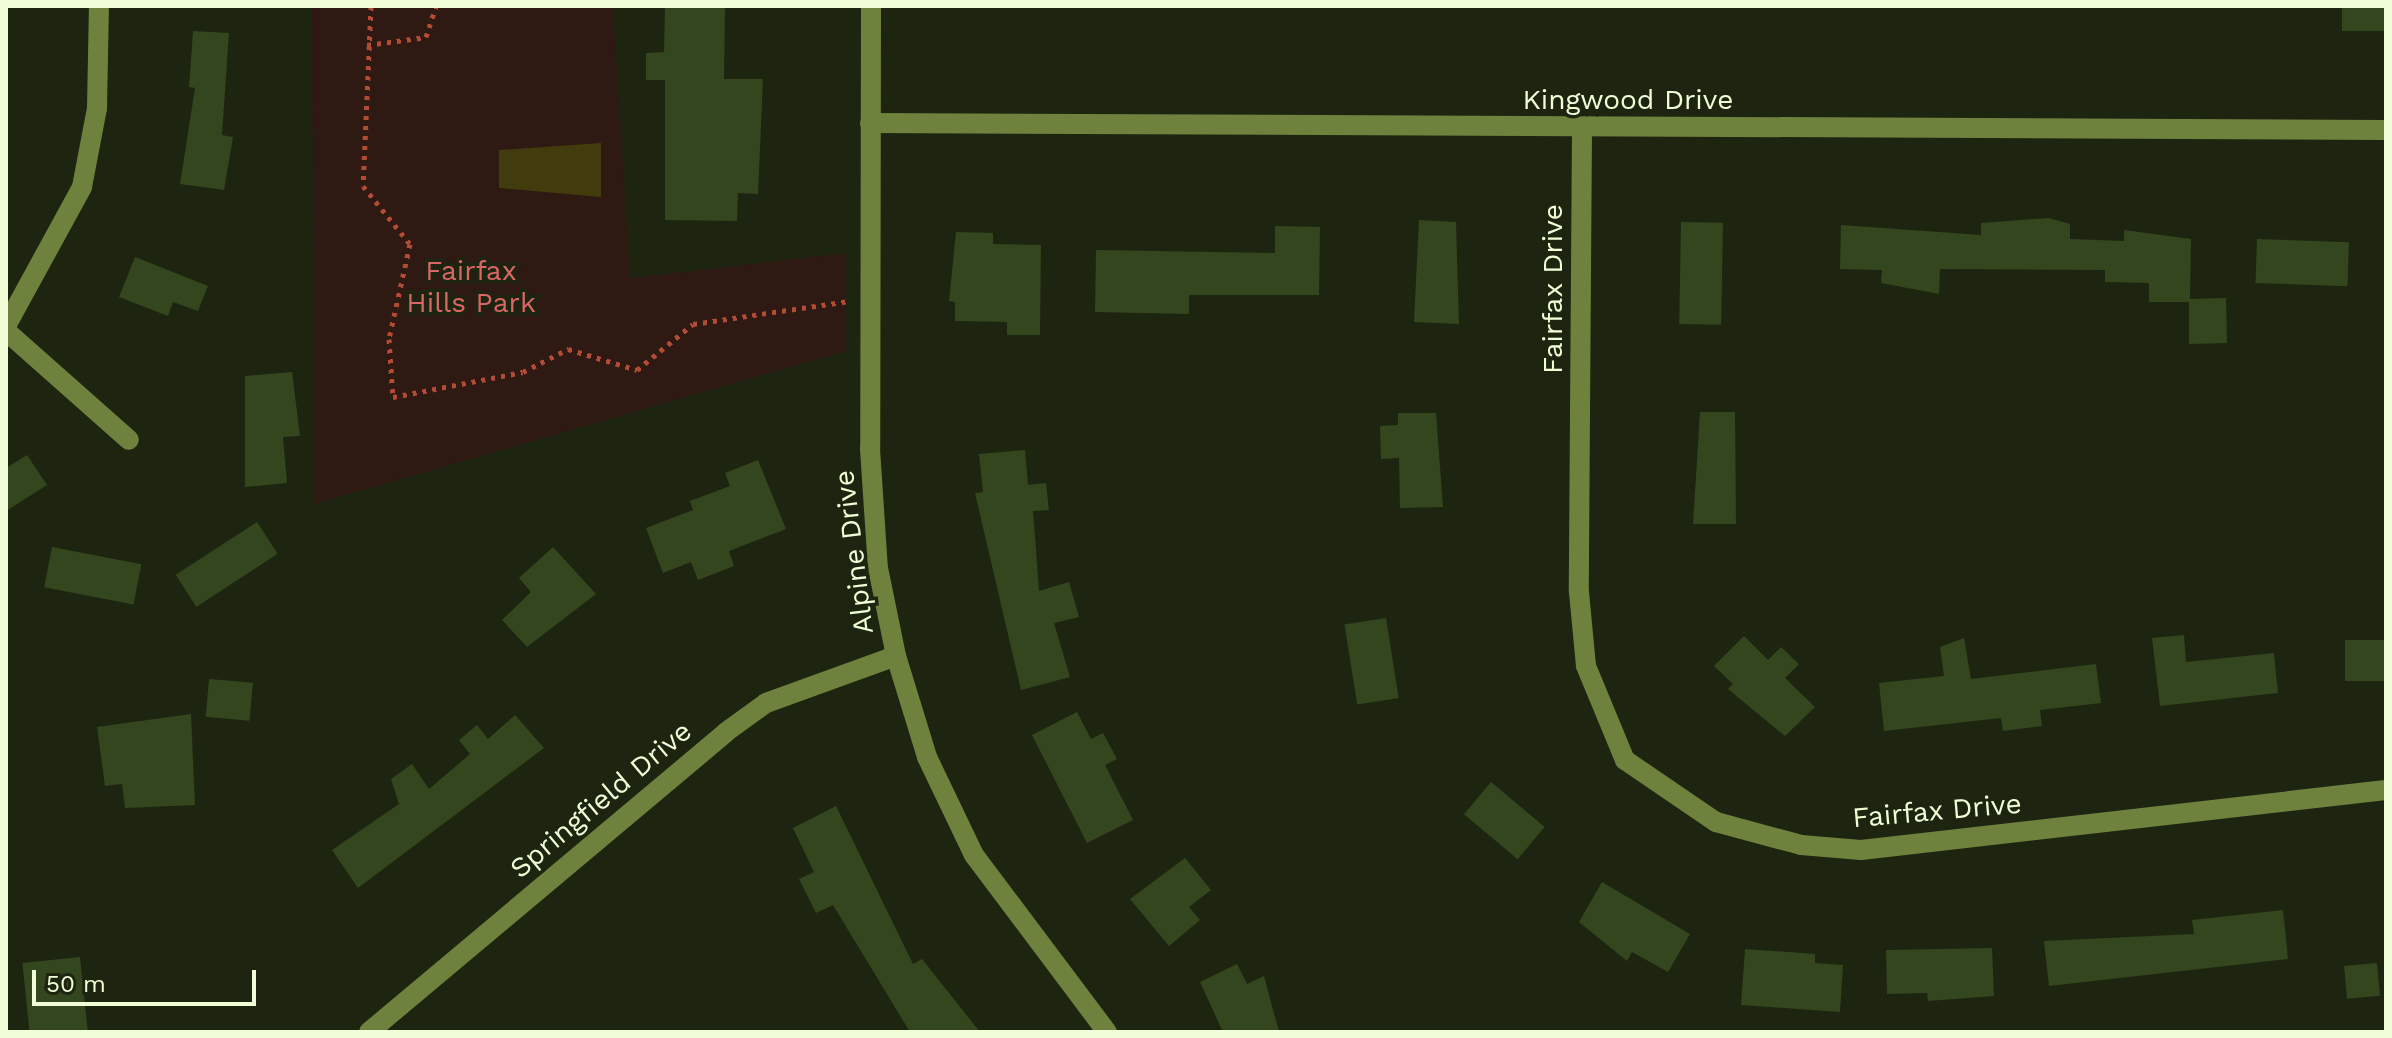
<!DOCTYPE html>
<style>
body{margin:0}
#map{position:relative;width:2392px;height:1038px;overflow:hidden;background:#1d2510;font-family:"Work Sans",sans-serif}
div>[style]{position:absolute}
.green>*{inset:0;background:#2f1913}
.water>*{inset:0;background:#423b0d}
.building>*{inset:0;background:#34461d;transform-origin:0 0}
.path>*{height:5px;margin-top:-2.5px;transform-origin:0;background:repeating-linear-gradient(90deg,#b34b35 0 4px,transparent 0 10px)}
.minor>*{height:20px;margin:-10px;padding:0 10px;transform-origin:10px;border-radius:10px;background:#6f823d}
span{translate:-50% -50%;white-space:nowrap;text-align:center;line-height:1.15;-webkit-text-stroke:7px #1d2510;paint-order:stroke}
.street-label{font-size:28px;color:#f0fdd6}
.park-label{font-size:28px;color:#db6567}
.frame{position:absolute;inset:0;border:8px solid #f0fdd6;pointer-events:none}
.scale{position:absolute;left:32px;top:970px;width:224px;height:36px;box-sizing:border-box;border:4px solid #f0fdd6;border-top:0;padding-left:10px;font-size:24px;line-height:28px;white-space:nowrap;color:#f0fdd6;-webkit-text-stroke:6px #1d2510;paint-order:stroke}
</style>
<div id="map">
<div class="green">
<i style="clip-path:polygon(312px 6px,613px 6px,630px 278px,846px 253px,846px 351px,314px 504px)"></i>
</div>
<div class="water">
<i style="clip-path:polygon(601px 143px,601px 197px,499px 188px,499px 150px)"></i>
</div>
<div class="building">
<i style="clip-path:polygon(665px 6px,725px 6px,724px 79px,763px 79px,758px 194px,738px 193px,737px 221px,665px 220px,665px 80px,646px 80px,646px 53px,664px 52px)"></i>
<i style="left:2342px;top:6px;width:44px;height:25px"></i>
<i style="clip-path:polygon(193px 31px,229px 33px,222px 135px,233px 137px,224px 190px,180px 184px,195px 88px,189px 87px)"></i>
<i style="clip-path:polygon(2049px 218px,2070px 224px,2070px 239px,2124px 241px,2124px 230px,2191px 239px,2190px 299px,2226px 298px,2227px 343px,2189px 344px,2189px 302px,2149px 302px,2149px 283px,2105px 282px,2105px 270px,1940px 269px,1939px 294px,1881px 283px,1882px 270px,1840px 269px,1841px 225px,1981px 235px,1981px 223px)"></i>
<i style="clip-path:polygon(1419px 220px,1456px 222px,1459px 324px,1414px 322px)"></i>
<i style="left:1681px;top:222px;width:42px;height:102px;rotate:1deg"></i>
<i style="clip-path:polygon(1275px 226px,1320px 227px,1319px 295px,1189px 295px,1189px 314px,1095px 312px,1096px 250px,1275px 253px)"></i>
<i style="clip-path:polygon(956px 232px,993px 233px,993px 244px,1041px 245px,1040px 335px,1007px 335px,1007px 322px,955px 321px,955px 302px,949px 301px)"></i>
<i style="left:2257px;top:239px;width:92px;height:44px;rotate:2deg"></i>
<i style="clip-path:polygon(135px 257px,208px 286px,198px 311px,173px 302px,168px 316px,119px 297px)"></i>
<i style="clip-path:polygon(292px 372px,300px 436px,283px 437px,287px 483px,245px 487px,245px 376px)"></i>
<i style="clip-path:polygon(1700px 412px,1735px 412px,1736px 524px,1693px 524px)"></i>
<i style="clip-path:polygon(1398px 413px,1436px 413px,1443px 507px,1400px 508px,1399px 458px,1381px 459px,1380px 426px,1398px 425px)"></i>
<i style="clip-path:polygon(1025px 450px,1028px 485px,1046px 483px,1049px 510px,1033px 511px,1039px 591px,1069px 582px,1079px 617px,1054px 623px,1070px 677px,1021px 690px,975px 493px,983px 492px,979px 454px)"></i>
<i style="clip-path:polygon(27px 455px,47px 485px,6px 511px,6px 468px)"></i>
<i style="clip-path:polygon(758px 460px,786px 529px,729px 551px,734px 566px,698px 580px,691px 562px,663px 573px,646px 528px,693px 510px,690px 501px,730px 486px,725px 473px)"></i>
<i style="left:257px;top:522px;width:38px;height:97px;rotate:57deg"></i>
<i style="left:52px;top:547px;width:91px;height:41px;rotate:11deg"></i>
<i style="clip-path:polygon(553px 547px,596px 594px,527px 647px,502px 620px,531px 592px,519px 578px)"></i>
<i style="left:1386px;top:618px;width:81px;height:42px;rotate:81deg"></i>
<i style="clip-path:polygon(2184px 635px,2186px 662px,2274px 653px,2278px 693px,2160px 706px,2152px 638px)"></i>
<i style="clip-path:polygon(1744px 636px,1768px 660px,1781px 647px,1799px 664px,1785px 678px,1815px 707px,1785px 736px,1728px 689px,1733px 684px,1714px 666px)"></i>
<i style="clip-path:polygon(1964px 638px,1971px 679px,2096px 664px,2101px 703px,2040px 710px,2042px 726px,2003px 731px,2001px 718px,1884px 731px,1879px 683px,1944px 676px,1940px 647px)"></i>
<i style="left:2386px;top:640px;width:41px;height:41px;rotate:90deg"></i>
<i style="left:209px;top:679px;width:44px;height:38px;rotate:5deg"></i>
<i style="clip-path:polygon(1077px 712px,1091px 739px,1103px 733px,1117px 759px,1105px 765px,1133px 820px,1087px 843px,1032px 735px)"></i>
<i style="clip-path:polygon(191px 714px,195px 805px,125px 808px,122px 784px,105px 786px,97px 727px)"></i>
<i style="clip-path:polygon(515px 715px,544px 748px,358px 888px,332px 850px,399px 804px,391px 779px,412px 764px,429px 789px,470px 754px,459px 740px,477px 725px,488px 739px)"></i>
<i style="left:1491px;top:782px;width:70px;height:42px;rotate:40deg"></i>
<i style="clip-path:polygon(836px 806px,913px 964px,922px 959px,980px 1032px,910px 1032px,833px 905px,816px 913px,799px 879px,814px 872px,793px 828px)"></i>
<i style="clip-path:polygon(1185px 858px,1211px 890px,1189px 907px,1200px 920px,1169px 946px,1130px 899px)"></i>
<i style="clip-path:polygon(1602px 882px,1690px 934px,1668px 972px,1632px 952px,1627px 961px,1579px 922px)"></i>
<i style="clip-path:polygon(2283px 910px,2288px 959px,2049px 986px,2044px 941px,2194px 934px,2192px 920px)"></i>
<i style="clip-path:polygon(1992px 948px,1994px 996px,1928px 1001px,1927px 993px,1887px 994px,1886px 950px)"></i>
<i style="clip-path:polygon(1745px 949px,1815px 954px,1815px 963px,1843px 965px,1840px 1012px,1741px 1005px)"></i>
<i style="left:80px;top:957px;width:75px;height:58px;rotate:84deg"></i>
<i style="left:2377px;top:963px;width:33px;height:33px;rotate:85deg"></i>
<i style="clip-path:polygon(1237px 964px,1247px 984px,1264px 976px,1279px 1032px,1223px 1032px,1200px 982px)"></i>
</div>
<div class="path">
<i style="left:371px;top:6px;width:180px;rotate:92.5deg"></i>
<i style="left:363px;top:186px;width:75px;rotate:51deg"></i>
<i style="left:410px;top:244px;width:97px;rotate:102.5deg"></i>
<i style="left:389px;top:339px;width:58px;rotate:86.1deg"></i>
<i style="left:393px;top:397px;width:132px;rotate:-10.9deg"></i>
<i style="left:523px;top:372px;width:51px;rotate:-27.1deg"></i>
<i style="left:568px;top:349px;width:72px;rotate:16.9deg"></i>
<i style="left:637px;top:370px;width:72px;rotate:-39.4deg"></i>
<i style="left:693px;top:324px;width:158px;rotate:-8.4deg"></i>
<i style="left:367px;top:45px;width:60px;rotate:-7.7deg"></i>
<i style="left:426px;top:37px;width:33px;rotate:-72deg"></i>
</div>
<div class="minor">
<i style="left:871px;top:6px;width:443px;rotate:90.1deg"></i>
<i style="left:870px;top:449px;width:119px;rotate:86.2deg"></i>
<i style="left:878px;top:568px;width:90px;rotate:78.4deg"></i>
<i style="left:896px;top:656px;width:106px;rotate:72.9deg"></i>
<i style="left:927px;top:757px;width:109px;rotate:64.4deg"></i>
<i style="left:974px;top:855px;width:221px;rotate:53.1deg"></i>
<i style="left:870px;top:123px;width:1516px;rotate:0.26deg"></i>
<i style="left:1582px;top:128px;width:464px;rotate:90.4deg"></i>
<i style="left:1579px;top:592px;width:74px;rotate:84.6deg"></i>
<i style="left:1586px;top:666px;width:102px;rotate:67.5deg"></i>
<i style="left:1625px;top:760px;width:110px;rotate:34.3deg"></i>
<i style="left:1716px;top:822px;width:88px;rotate:15.1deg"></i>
<i style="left:1801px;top:845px;width:60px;rotate:4.8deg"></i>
<i style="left:1861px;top:850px;width:528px;rotate:-6.52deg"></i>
<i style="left:6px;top:326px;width:158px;rotate:-61.3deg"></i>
<i style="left:82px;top:187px;width:80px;rotate:-79.2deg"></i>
<i style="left:97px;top:108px;width:102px;rotate:-88.9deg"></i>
<i style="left:6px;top:331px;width:164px;rotate:41.5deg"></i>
<i style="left:369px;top:1032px;width:466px;rotate:-40deg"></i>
<i style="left:726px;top:732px;width:49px;rotate:-35.9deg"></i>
<i style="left:766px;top:703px;width:138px;rotate:-19.9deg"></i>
</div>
<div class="street-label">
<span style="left:1628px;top:100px">Kingwood Drive</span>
<span style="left:1553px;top:289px;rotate:-90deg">Fairfax Drive</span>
<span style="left:854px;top:552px;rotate:-97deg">Alpine Drive</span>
<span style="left:601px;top:800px;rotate:-40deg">Springfield Drive</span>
<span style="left:1937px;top:811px;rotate:-5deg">Fairfax Drive</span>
</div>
<div class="park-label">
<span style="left:471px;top:287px">Fairfax<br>Hills Park</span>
</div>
<div class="frame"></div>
<div class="scale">50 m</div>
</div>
